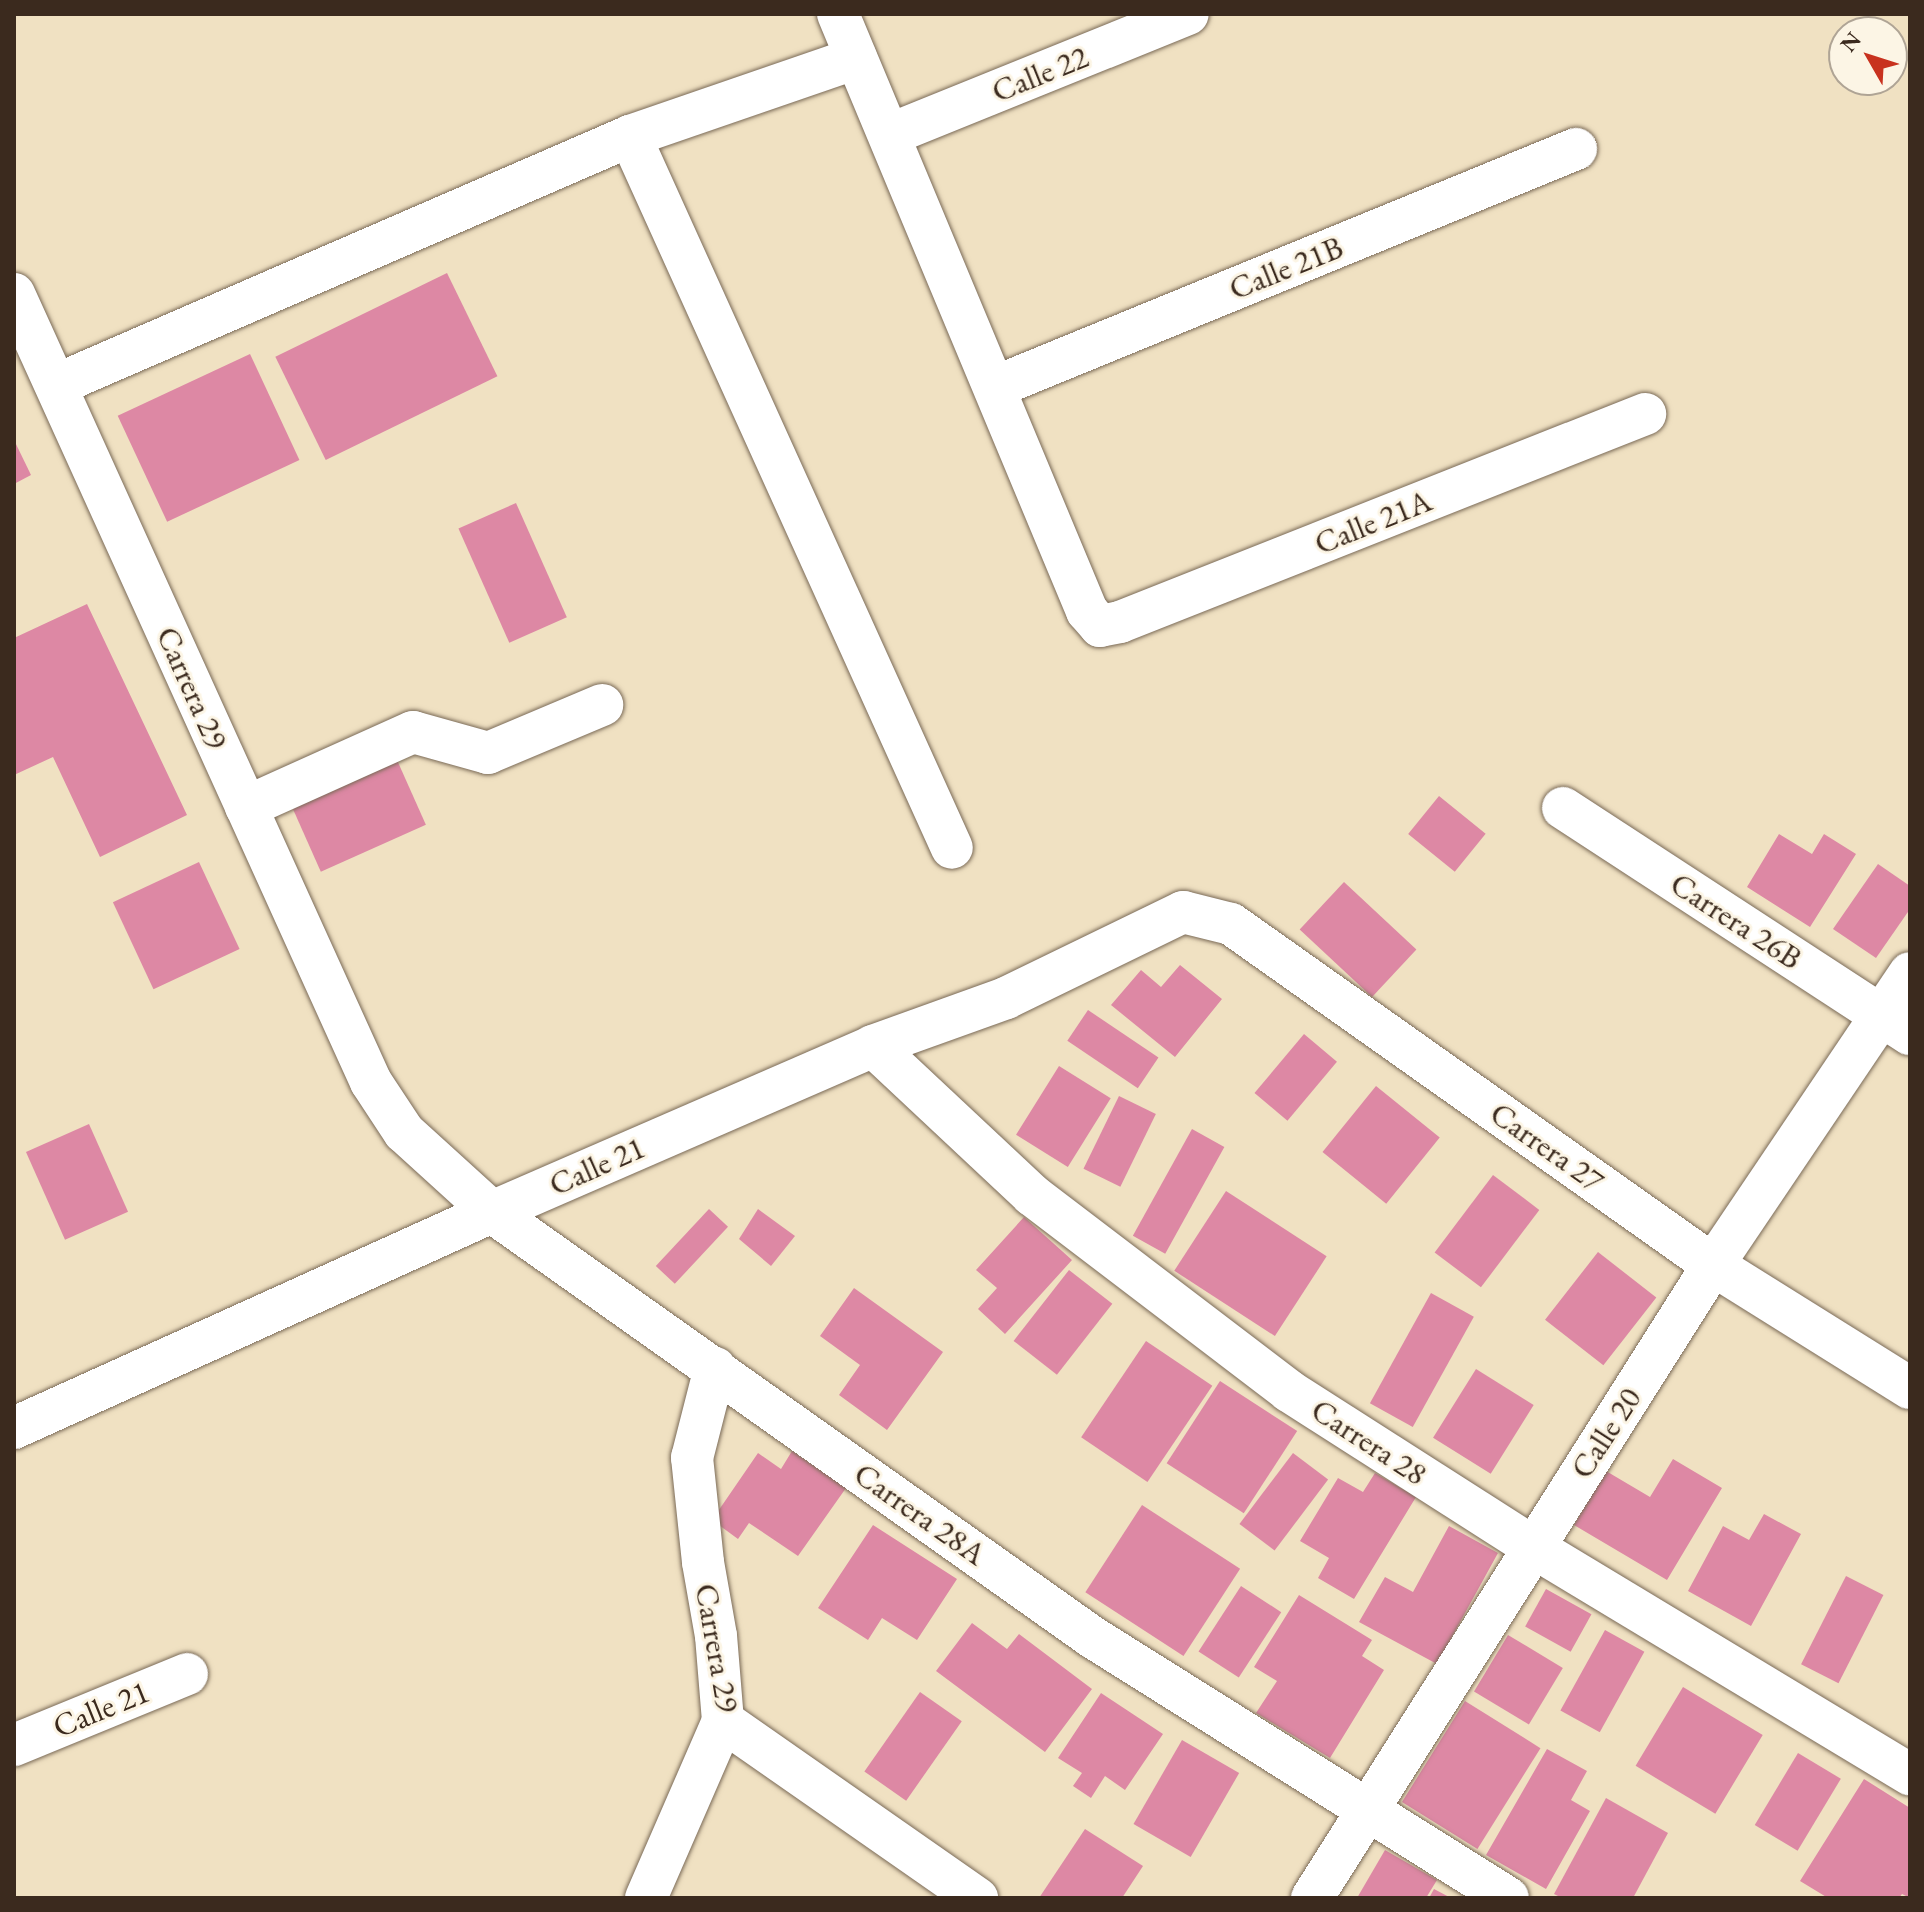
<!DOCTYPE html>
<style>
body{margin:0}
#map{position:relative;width:1924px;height:1912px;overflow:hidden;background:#f0e1c2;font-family:"EB Garamond",serif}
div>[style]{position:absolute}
.building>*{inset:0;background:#dd88a4;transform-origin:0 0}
.roads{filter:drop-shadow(0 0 2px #7a6a57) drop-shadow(0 0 2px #7a6a57)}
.minor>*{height:42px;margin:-21px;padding:0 21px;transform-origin:21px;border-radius:21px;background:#fff}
span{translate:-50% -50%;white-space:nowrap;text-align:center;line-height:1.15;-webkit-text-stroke:6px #fcf5e5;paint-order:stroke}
.street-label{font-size:32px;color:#3b2a1e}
.frame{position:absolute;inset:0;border:16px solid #3b2a1e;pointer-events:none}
.north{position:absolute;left:1828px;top:16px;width:80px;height:80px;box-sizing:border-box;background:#fcf5e5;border:2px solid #afa495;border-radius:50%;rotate:309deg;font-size:22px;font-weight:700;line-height:32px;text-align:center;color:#3b2a1e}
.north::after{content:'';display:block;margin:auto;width:28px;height:36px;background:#c8321e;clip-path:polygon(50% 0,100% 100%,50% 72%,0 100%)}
</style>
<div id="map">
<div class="building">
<i style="left:447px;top:273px;width:115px;height:191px;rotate:64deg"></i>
<i style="left:250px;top:354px;width:117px;height:146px;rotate:65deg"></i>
<i style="clip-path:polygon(14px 440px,31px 475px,14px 484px)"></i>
<i style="left:516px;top:503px;width:125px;height:63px;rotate:66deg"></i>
<i style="clip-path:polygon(87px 604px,187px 815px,100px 857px,53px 757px,14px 775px,14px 638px)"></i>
<i style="left:397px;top:760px;width:71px;height:115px;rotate:66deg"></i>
<i style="left:1439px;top:796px;width:60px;height:49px;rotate:39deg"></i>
<i style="clip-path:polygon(1779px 834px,1812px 854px,1824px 834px,1856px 854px,1810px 927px,1747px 887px)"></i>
<i style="left:199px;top:862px;width:96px;height:95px;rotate:65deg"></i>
<i style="clip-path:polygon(1878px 864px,1910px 886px,1910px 909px,1876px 958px,1833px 929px)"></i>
<i style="left:1344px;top:882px;width:99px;height:65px;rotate:43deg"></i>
<i style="clip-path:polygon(1180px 965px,1222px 999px,1175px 1057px,1111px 1005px,1141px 970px,1161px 987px)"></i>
<i style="left:1088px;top:1010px;width:85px;height:37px;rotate:34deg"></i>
<i style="left:1304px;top:1034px;width:43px;height:77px;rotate:40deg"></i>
<i style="left:1059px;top:1066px;width:61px;height:81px;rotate:32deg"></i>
<i style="left:1376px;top:1086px;width:82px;height:85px;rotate:39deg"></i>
<i style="left:1119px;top:1096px;width:41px;height:81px;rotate:26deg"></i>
<i style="left:89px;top:1124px;width:96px;height:69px;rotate:66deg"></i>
<i style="left:1192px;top:1129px;width:37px;height:122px;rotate:29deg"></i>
<i style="left:1493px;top:1175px;width:58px;height:97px;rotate:37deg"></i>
<i style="left:1226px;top:1191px;width:120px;height:95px;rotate:33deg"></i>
<i style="left:709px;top:1209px;width:26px;height:78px;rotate:43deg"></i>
<i style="clip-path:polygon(758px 1209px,795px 1236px,771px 1266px,739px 1239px)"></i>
<i style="clip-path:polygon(1024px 1217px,1072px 1260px,1005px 1334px,978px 1309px,997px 1288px,976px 1270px)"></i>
<i style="left:1598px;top:1252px;width:74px;height:86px;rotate:38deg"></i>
<i style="left:1069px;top:1270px;width:55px;height:90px;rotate:38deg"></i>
<i style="clip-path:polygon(854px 1288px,943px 1352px,887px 1430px,839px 1395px,860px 1365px,820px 1336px)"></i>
<i style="left:1431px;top:1293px;width:49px;height:126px;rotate:29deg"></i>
<i style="left:1146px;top:1341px;width:80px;height:116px;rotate:34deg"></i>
<i style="left:1476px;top:1369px;width:68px;height:81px;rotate:32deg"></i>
<i style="left:1220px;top:1381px;width:92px;height:98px;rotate:33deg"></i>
<i style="clip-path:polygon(792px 1451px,846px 1488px,798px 1556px,749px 1523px,738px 1539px,712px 1520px,758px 1453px,781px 1469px)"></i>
<i style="left:1293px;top:1453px;width:44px;height:89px;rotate:37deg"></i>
<i style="clip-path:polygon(1673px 1459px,1722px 1488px,1667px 1580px,1574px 1525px,1606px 1471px,1650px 1497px)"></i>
<i style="clip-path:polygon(1375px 1473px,1416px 1497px,1354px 1599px,1318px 1578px,1329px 1558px,1300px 1541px,1338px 1478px,1363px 1492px)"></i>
<i style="left:1142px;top:1505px;width:117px;height:104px;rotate:33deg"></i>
<i style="clip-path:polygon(1764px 1514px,1801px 1534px,1751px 1626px,1688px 1591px,1723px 1526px,1749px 1540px)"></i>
<i style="clip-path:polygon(873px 1525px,957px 1579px,917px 1640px,882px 1618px,868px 1640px,818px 1608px)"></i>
<i style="clip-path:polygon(1449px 1526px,1498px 1553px,1437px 1664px,1359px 1622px,1385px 1577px,1413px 1592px)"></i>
<i style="left:1846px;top:1576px;width:42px;height:99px;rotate:27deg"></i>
<i style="left:1241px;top:1586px;width:48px;height:78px;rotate:33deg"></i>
<i style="left:1546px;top:1589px;width:52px;height:43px;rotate:29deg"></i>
<i style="clip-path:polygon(1299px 1595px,1372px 1640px,1362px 1656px,1384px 1670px,1330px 1758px,1256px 1713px,1277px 1681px,1254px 1667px)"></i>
<i style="clip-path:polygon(972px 1623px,1007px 1649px,1019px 1634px,1092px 1689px,1045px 1752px,936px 1671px)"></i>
<i style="left:1605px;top:1630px;width:45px;height:92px;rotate:29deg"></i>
<i style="left:1508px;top:1635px;width:64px;height:66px;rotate:31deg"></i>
<i style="left:1683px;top:1687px;width:93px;height:92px;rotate:31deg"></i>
<i style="left:920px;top:1692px;width:51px;height:97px;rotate:35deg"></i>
<i style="clip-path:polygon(1101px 1693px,1163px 1734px,1125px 1790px,1105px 1776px,1091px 1798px,1073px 1786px,1082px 1773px,1058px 1758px)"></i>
<i style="left:1465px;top:1701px;width:89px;height:119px;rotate:32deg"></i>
<i style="left:1182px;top:1740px;width:66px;height:97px;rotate:30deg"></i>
<i style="clip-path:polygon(1547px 1749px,1587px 1771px,1571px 1800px,1590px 1811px,1546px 1889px,1486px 1855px)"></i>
<i style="left:1798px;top:1753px;width:50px;height:84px;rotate:31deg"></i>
<i style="clip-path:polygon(1864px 1779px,1910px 1808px,1910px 1898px,1902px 1894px,1899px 1898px,1828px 1898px,1800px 1881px)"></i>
<i style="clip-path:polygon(1606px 1798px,1668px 1833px,1633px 1898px,1562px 1898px,1554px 1894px)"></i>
<i style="clip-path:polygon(1085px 1829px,1143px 1866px,1122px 1898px,1039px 1898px)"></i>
<i style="clip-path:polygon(1385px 1850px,1437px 1880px,1426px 1898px,1357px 1898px)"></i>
<i style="clip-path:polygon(1434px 1889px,1451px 1898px,1429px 1898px)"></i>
</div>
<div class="roads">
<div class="minor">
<i style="left:838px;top:14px;width:647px;rotate:67.36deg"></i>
<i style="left:1087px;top:611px;width:20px;rotate:49deg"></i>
<i style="left:1100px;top:626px;width:20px;rotate:-11deg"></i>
<i style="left:1120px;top:622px;width:565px;rotate:-21.61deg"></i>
<i style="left:891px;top:134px;width:320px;rotate:-22deg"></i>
<i style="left:630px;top:136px;width:781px;rotate:65.67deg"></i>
<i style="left:14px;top:294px;width:865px;rotate:65.63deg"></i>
<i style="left:371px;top:1082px;width:60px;rotate:56.6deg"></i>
<i style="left:404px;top:1132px;width:119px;rotate:42.3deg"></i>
<i style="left:492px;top:1212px;width:735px;rotate:35.31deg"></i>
<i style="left:1092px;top:1637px;width:491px;rotate:32.1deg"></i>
<i style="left:56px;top:385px;width:626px;rotate:-23.45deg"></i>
<i style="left:630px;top:136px;width:239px;rotate:-19deg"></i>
<i style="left:995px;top:387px;width:628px;rotate:-22.28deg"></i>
<i style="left:246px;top:807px;width:183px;rotate:-24.2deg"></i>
<i style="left:413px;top:732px;width:78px;rotate:15.6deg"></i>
<i style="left:488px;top:753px;width:124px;rotate:-22.8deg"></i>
<i style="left:1563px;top:808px;width:414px;rotate:33.1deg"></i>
<i style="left:873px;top:1046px;width:218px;rotate:43.1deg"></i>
<i style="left:1032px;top:1195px;width:323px;rotate:37.3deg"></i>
<i style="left:1289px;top:1391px;width:290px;rotate:32.6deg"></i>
<i style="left:1533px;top:1547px;width:440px;rotate:31.1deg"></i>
<i style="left:14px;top:1428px;width:525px;rotate:-24.32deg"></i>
<i style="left:492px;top:1212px;width:416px;rotate:-23.5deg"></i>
<i style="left:873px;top:1046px;width:141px;rotate:-19.8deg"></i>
<i style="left:1006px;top:998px;width:197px;rotate:-25.9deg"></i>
<i style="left:1183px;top:912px;width:49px;rotate:14deg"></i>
<i style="left:1231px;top:924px;width:590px;rotate:35.28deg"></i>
<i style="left:1713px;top:1265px;width:232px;rotate:32deg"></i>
<i style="left:723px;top:1721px;width:310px;rotate:34.9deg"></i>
<i style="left:14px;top:1745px;width:187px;rotate:-22.3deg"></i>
<i style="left:646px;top:1898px;width:193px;rotate:-66.5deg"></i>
<i style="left:723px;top:1721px;width:85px;rotate:-94.7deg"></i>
<i style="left:716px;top:1636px;width:75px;rotate:-100deg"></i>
<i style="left:703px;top:1562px;width:105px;rotate:-96deg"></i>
<i style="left:692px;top:1458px;width:93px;rotate:-75.7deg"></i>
<i style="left:1312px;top:1898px;width:749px;rotate:-57.65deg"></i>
<i style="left:1713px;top:1265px;width:352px;rotate:-56deg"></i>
</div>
</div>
<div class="street-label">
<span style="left:1040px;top:74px;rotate:-22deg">Calle 22</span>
<span style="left:1286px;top:268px;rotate:-22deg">Calle 21B</span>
<span style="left:1373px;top:522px;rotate:-22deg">Calle 21A</span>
<span style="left:192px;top:688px;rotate:66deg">Carrera 29</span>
<span style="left:1736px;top:921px;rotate:33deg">Carrera 26B</span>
<span style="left:1547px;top:1147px;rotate:35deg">Carrera 27</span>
<span style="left:597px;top:1166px;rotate:-24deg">Calle 21</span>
<span style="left:1606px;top:1433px;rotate:-57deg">Calle 20</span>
<span style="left:1369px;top:1442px;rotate:33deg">Carrera 28</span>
<span style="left:920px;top:1514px;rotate:35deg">Carrera 28A</span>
<span style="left:717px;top:1648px;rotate:80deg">Carrera 29</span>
<span style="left:101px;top:1709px;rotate:-22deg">Calle 21</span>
</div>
<div class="frame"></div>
<div class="north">N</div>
</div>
